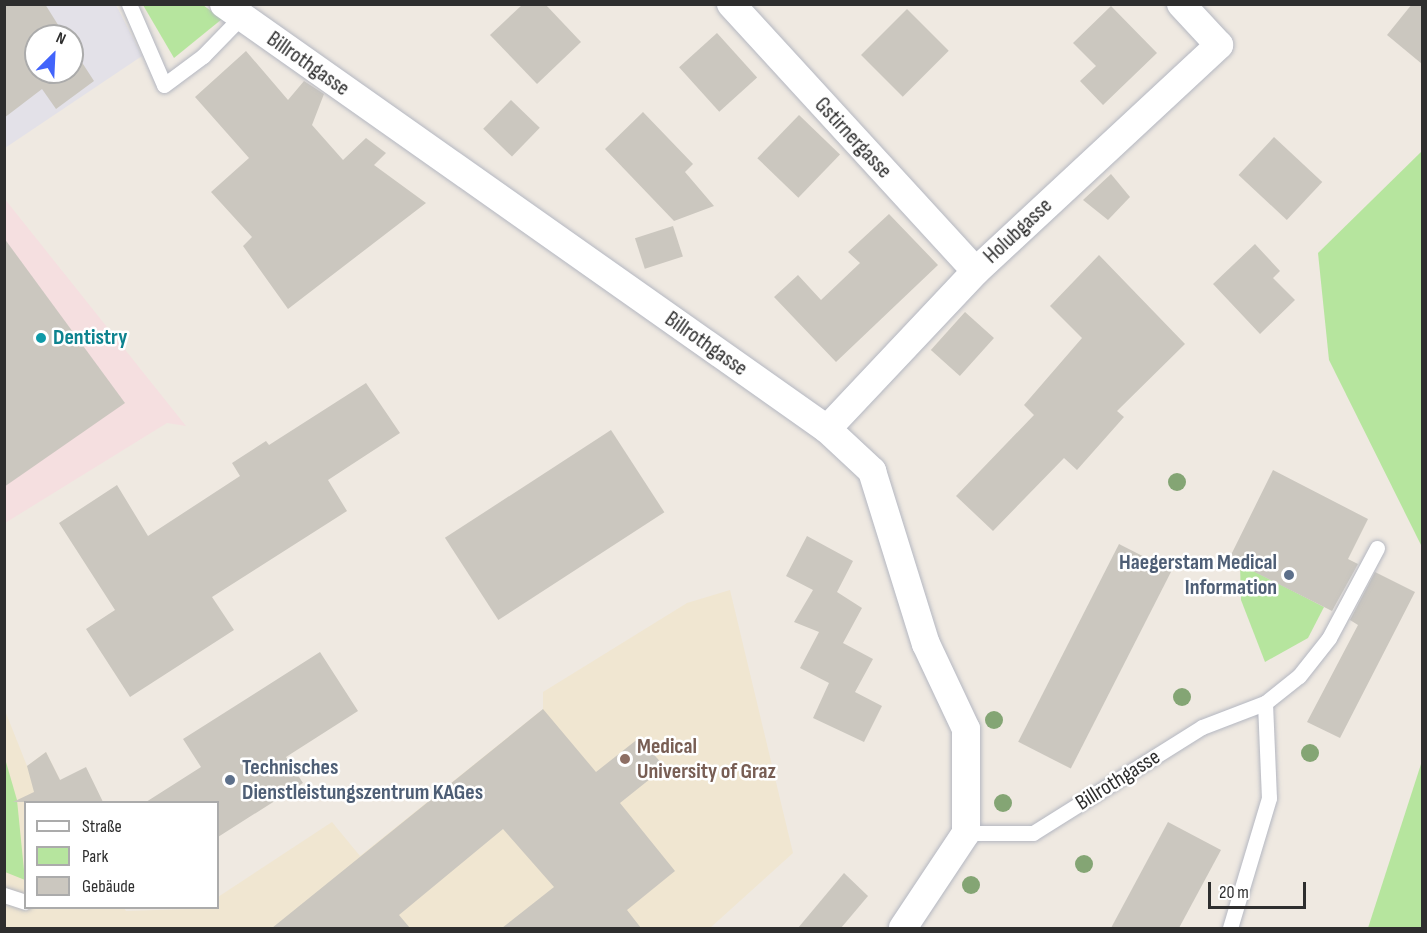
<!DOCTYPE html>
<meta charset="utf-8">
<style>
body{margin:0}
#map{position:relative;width:1427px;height:933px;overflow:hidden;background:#efe9e1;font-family:"Sofia Sans Condensed",sans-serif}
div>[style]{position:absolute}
.industrial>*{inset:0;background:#e3e1e8}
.education>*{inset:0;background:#f0e6d1}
.medical>*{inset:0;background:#f5dfe0}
.green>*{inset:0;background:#b6e59e}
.building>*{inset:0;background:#cbc7bf;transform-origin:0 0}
.roads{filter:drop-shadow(0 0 2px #b4b7c1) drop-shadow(0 0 2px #b4b7c1)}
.service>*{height:15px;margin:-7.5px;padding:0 7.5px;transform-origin:7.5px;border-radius:7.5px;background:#fff}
.minor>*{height:28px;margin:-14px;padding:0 14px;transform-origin:14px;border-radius:14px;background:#fff}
.trees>*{width:18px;height:18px;margin:-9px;border-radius:50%;background:#84a574}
.dots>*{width:16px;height:16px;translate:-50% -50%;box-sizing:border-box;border:3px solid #fff;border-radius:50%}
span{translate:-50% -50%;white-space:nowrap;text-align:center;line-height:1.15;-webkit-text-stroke:5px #fff;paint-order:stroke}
.street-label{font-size:22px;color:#2e2e2e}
.culture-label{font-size:22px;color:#0d838f;font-weight:700}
.left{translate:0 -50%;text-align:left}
.service-label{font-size:22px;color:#4e5e75;font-weight:700}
.right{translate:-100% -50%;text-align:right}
.education-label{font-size:22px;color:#785e54;font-weight:700}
.frame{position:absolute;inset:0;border:6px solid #2e2e2e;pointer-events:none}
.legend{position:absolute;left:24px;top:801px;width:195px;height:108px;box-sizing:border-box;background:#fff;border:2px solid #ababab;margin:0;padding:8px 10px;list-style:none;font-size:18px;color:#2e2e2e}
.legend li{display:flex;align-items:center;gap:12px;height:30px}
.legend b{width:30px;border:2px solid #ababab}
.north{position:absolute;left:24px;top:24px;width:60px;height:60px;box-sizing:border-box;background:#fff;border:2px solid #ababab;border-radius:50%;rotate:24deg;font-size:16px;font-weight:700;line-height:24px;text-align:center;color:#2e2e2e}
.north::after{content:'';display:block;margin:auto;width:21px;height:27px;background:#4264fb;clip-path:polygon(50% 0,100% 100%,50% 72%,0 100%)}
.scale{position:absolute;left:1208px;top:882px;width:98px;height:27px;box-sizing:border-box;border:3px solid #2e2e2e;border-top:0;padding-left:8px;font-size:18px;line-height:21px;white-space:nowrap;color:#2e2e2e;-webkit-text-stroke:4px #fff;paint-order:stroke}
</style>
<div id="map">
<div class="industrial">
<i style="clip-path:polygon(evenodd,5px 5px,116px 5px,142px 56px,5px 148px,5px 5px,36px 36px,72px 36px,72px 72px,36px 72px,36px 36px)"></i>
</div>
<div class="education">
<i style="clip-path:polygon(730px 590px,793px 853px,710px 928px,5px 928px,4px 708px,27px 766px,46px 752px,71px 802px,26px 802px,26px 908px,124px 908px,126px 911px,218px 908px,218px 897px,332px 822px,360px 856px,543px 709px,543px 692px,687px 603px)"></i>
</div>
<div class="medical">
<i style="clip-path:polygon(4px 198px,186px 426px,167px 423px,5px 523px)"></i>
</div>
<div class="green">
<i style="clip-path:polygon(143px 5px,203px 5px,222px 19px,174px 58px)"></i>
<i style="clip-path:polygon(1422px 151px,1422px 547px,1329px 360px,1318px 253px)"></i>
<i style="clip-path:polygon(1240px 564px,1324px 607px,1308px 638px,1265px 662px,1241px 600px)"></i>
<i style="clip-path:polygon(4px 755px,17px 800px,25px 880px,5px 872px)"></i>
<i style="clip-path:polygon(1422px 761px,1422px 928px,1368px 928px)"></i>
</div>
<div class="building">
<i style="clip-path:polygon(4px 4px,45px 4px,65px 36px,36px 36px,36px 72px,72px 72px,72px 47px,94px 81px,56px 109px,42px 89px,4px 118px)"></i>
<i style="clip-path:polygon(523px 4px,545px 4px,581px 42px,537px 84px,490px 35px)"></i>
<i style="clip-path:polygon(1412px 4px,1422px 4px,1422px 64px,1387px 35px)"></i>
<i style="clip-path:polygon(1111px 6px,1157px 53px,1103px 105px,1080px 81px,1096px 66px,1073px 43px)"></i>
<i style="left:907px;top:9px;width:59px;height:65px;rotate:45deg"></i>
<i style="left:717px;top:33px;width:60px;height:51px;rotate:48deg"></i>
<i style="clip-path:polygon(246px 51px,288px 100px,304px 81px,324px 94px,312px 125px,343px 160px,366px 138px,386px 153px,374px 165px,426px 203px,288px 309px,243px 246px,252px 237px,211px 192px,249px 158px,195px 97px)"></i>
<i style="left:511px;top:100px;width:40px;height:40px;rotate:44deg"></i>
<i style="clip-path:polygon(643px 112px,693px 164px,685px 172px,714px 206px,674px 221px,605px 149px)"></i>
<i style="left:799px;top:115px;width:57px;height:60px;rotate:44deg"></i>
<i style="left:1274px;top:137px;width:66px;height:52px;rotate:43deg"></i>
<i style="clip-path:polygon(1111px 174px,1130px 197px,1108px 220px,1083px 200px)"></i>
<i style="clip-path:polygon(889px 214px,938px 265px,836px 362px,774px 297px,798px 275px,821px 300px,860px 263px,848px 252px)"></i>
<i style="left:673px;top:226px;width:32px;height:40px;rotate:72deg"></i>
<i style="clip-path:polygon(4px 238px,125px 403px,4px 487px)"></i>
<i style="clip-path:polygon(1255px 244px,1280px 271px,1273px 278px,1295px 300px,1260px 334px,1213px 284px)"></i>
<i style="clip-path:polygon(1099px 255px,1185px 344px,1117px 411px,1124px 417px,1077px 470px,1064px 458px,993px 531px,956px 496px,1034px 415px,1024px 405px,1082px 338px,1050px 306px)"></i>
<i style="left:965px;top:312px;width:39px;height:51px;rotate:42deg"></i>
<i style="clip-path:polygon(366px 383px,400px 433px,328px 480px,347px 511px,212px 597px,234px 630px,130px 697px,86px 629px,115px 610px,59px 523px,117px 485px,148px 536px,240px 476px,232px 463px,266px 441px,269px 445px)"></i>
<i style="left:611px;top:430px;width:98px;height:198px;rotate:57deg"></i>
<i style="clip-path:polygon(1273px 470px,1368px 519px,1348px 559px,1358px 564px,1332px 611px,1229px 559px)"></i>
<i style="clip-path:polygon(807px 536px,853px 561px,837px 592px,862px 608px,843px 643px,873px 659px,855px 692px,882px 706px,864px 742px,813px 718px,829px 683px,800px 668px,819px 632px,794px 622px,813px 590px,786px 576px)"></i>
<i style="left:1119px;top:544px;width:59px;height:222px;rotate:27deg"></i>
<i style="clip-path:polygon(1375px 572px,1415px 592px,1340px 738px,1307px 722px,1358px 625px,1350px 620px)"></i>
<i style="clip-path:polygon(320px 652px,358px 711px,286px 757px,303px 783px,218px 837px,218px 802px,146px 802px,201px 767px,183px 739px)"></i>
<i style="clip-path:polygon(543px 709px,596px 772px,639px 738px,665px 767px,620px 803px,675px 871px,627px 910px,641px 928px,502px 928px,554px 887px,503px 829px,399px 915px,410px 928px,272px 928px)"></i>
<i style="clip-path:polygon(46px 752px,60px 780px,86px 767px,103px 802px,13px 802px,34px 792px,27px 766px)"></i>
<i style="clip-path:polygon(1168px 822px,1221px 850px,1179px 928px,1111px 928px)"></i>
<i style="clip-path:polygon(844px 873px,868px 896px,841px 928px,798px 928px)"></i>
</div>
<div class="roads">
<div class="service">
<i style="left:129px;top:4px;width:88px;rotate:66.6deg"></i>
<i style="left:164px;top:85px;width:49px;rotate:-36.6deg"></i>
<i style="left:203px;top:56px;width:54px;rotate:-45.7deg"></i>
<i style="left:1265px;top:703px;width:43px;rotate:-38.5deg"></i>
<i style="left:1299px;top:676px;width:48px;rotate:-51.7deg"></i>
<i style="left:1329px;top:638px;width:102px;rotate:-61.9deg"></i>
<i style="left:966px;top:833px;width:67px"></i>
<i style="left:1033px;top:833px;width:199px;rotate:-32.1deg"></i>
<i style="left:1202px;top:727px;width:67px;rotate:-20.9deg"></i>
<i style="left:1265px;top:703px;width:95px;rotate:87.6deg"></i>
<i style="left:1269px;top:798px;width:136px;rotate:106.7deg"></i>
<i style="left:4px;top:895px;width:22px;rotate:18deg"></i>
</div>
<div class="minor">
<i style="left:224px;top:4px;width:738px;rotate:35.18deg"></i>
<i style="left:827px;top:429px;width:62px;rotate:43deg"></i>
<i style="left:872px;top:471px;width:181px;rotate:72.7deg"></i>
<i style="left:926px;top:644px;width:94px;rotate:64.8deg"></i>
<i style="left:966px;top:729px;width:104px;rotate:90deg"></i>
<i style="left:966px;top:833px;width:114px;rotate:123.6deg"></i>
<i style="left:731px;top:4px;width:362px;rotate:47.5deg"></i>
<i style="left:827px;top:429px;width:217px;rotate:-46.7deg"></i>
<i style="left:976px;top:271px;width:332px;rotate:-42.9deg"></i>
<i style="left:1219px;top:45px;width:56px;rotate:-132.8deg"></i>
</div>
</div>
<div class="trees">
<i style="left:1177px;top:482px"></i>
<i style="left:1182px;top:697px"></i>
<i style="left:994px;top:720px"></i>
<i style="left:1310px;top:753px"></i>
<i style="left:1003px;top:803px"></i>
<i style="left:1084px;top:864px"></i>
<i style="left:971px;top:885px"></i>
</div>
<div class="dots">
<i style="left:41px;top:338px;background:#0f9aa8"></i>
<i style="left:1289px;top:575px;background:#5c6f8a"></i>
<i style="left:625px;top:759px;background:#8d6e63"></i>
<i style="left:230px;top:780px;background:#5c6f8a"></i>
</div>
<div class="street-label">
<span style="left:308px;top:64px;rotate:35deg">Billrothgasse</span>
<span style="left:853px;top:138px;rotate:47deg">Gstirnergasse</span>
<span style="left:1018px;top:231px;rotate:-43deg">Holubgasse</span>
<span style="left:706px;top:344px;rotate:35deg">Billrothgasse</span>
<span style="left:1118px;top:780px;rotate:-32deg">Billrothgasse</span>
</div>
<div class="culture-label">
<span class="left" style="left:53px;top:338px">Dentistry</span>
</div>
<div class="service-label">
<span class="right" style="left:1277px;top:575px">Haegerstam Medical<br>Information</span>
<span class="left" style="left:242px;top:780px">Technisches<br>Dienstleistungszentrum KAGes</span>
</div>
<div class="education-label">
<span class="left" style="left:637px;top:759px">Medical<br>University of Graz</span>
</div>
<div class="frame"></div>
<ul class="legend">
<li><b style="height:8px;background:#fff"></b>Straße</li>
<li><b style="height:16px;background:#b6e59e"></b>Park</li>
<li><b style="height:16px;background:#cbc7bf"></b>Gebäude</li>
</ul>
<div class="north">N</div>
<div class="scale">20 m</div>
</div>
